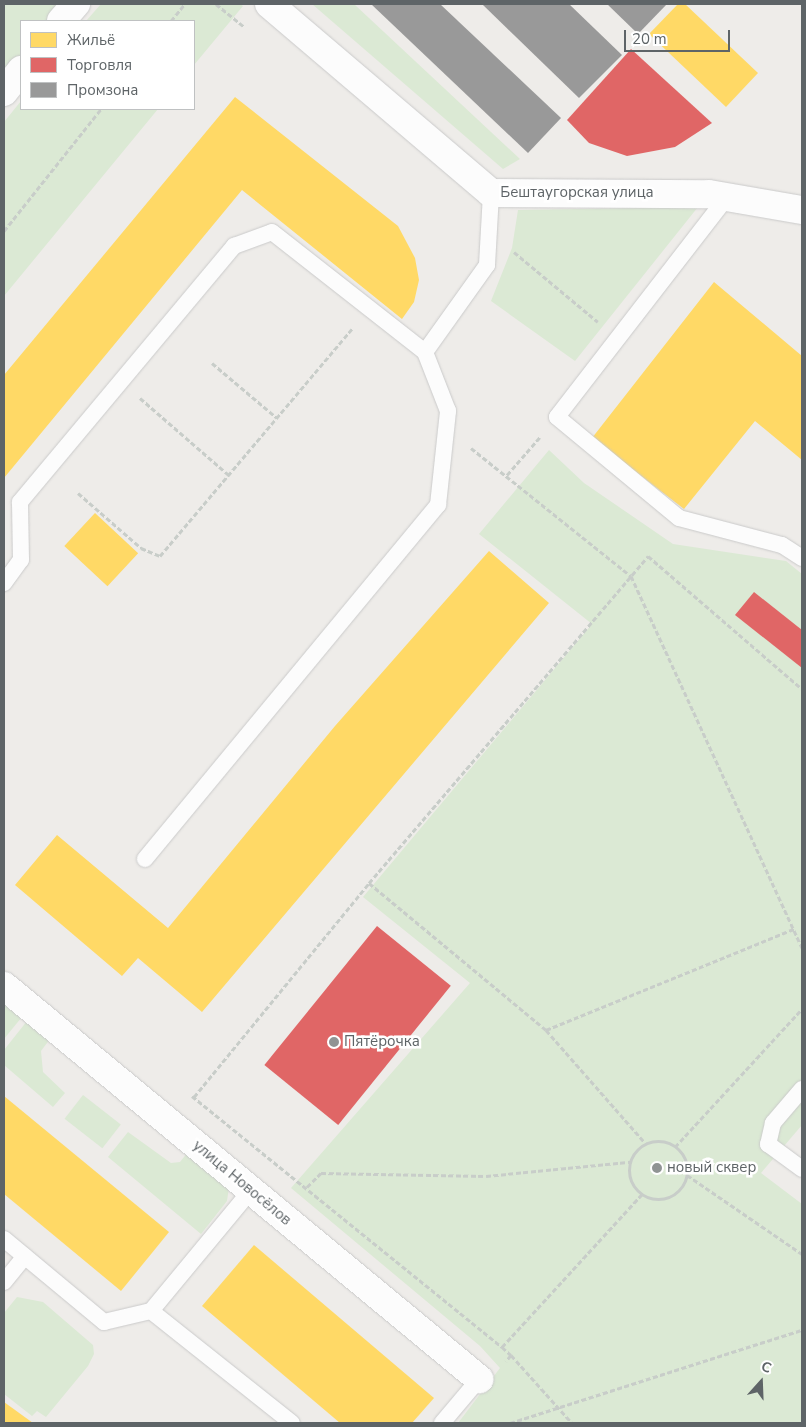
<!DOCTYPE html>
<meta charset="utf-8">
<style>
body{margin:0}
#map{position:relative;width:806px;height:1427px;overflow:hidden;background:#eeece9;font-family:"Nunito Sans",sans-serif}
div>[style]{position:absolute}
.green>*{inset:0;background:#dbe9d4;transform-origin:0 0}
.homes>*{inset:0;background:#ffd966;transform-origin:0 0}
.shops>*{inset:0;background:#e06666;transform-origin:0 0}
.industry>*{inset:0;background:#999}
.path>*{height:3px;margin-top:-1.5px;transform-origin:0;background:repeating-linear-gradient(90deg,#c8cdc9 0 5px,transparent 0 7.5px)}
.path>.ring{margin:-1.5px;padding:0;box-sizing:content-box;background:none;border:3px solid #c8cdc9;border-radius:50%}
.roads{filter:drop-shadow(0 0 1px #cacaca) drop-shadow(0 0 1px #cacaca)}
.lane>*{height:16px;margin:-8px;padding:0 8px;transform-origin:8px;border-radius:8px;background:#fcfcfc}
.street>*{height:28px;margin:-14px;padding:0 14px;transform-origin:14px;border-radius:14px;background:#fcfcfc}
.dots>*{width:14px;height:14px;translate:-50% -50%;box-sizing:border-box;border:2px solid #fff;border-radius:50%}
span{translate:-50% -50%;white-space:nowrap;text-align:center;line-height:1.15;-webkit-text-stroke:5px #fff;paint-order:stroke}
.street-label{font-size:15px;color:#5e6467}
.poi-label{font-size:15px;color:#5e6467}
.left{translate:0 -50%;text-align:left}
.frame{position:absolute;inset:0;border:5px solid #5e6467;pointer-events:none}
.legend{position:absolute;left:20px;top:20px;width:175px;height:90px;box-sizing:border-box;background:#fff;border:1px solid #bfc1c2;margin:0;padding:6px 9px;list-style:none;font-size:15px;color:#5e6467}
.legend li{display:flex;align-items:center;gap:10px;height:25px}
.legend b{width:25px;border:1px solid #bfc1c2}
.north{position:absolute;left:736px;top:1357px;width:50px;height:50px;-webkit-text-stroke:4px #fff;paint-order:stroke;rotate:20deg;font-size:14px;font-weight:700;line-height:20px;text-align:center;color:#5e6467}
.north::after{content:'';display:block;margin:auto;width:18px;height:22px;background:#5e6467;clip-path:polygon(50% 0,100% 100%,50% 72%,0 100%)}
.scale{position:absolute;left:624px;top:30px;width:106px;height:22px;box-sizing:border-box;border:2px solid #5e6467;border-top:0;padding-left:6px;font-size:15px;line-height:18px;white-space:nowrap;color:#5e6467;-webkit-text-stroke:4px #fff;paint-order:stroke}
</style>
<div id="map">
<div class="green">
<i style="clip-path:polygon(4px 4px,68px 4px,53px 21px,21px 21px,21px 58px,4px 78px)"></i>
<i style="clip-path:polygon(101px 4px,240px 4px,243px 6px,194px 65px,194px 21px,86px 21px)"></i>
<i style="clip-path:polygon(312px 4px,354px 4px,520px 159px,503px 169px)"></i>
<i style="clip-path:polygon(21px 101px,21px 109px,158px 109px,4px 296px,4px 122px)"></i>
<i style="clip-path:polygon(698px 207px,575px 361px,491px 301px,512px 248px,518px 210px)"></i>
<i style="clip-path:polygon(549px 450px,584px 483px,673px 544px,786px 561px,802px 574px,802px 1125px,761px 1173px,802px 1204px,802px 1423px,458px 1423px,500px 1368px,480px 1346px,291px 1188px,470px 983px,363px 897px,592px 624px,479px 534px)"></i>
<i style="clip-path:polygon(4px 1003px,26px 1012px,4px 1039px)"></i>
<i style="clip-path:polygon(31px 1016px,53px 1035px,41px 1051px,43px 1072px,65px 1093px,53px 1107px,4px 1065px,4px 1050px)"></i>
<i style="left:83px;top:1095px;width:48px;height:30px;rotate:38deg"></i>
<i style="clip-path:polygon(128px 1132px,171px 1163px,180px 1162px,188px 1152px,229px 1187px,227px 1201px,201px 1234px,108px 1157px)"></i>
<i style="clip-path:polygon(17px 1297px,43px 1302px,93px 1345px,94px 1354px,88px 1366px,46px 1417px,37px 1411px,32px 1416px,4px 1394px,4px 1313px)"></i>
</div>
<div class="homes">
<i style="clip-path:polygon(678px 4px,685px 4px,758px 73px,726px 107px,649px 34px)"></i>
<i style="clip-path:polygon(235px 97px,398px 226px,415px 258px,419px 280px,414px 302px,402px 319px,242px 190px,4px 478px,4px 375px)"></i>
<i style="clip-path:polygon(714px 282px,802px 356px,802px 460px,755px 421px,684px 509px,592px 438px)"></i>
<i style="left:95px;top:513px;width:59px;height:45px;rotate:43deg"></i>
<i style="clip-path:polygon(489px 551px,549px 603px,202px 1012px,138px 958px,122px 976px,15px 885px,57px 835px,168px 928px,335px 726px)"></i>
<i style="clip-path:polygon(4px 1096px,169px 1232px,121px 1291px,4px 1194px)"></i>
<i style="clip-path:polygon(254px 1245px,434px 1398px,412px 1423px,340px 1423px,202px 1306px)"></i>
<i style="clip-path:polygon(4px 1402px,33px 1423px,4px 1423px)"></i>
</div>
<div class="shops">
<i style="clip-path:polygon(631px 49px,712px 123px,675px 147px,627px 156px,589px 143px,567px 120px)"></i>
<i style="clip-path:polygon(754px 592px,802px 630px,802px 668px,735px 615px)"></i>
<i style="left:377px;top:926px;width:95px;height:179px;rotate:39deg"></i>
</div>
<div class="industry">
<i style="clip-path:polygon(371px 4px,440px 4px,561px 118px,528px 153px)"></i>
<i style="clip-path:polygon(482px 4px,569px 4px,622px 55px,579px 98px)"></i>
<i style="clip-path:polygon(607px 4px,667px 4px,638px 34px)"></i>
</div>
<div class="path">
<i style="left:216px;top:4px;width:36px;rotate:39deg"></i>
<i style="left:171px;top:21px;width:22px;rotate:-51deg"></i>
<i style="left:4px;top:231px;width:156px;rotate:-51.5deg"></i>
<i style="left:514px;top:252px;width:109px;rotate:39.8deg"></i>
<i style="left:212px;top:363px;width:85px;rotate:40.2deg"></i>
<i style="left:140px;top:398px;width:118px;rotate:40.9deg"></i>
<i style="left:471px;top:448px;width:205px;rotate:38.7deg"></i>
<i style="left:631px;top:576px;width:409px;rotate:65.3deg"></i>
<i style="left:507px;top:475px;width:50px;rotate:-49deg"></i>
<i style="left:78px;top:493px;width:84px;rotate:41.1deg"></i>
<i style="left:141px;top:548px;width:21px;rotate:23deg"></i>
<i style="left:160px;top:556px;width:299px;rotate:-49.8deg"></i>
<i style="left:369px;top:883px;width:230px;rotate:39.7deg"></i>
<i style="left:546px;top:1030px;width:152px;rotate:48.7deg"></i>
<i style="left:546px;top:1030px;width:268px;rotate:-22.2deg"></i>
<i style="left:192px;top:1096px;width:399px;rotate:39deg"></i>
<i style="left:502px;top:1347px;width:12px;rotate:42deg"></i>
<i style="left:511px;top:1355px;width:8px;rotate:130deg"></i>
<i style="left:194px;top:1097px;width:276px;rotate:-50.7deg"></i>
<i style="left:369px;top:883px;width:430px;rotate:-49.5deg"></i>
<i style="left:648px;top:556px;width:203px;rotate:40.8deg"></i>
<i class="ring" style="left:629px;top:1141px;width:55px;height:55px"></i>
<i style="left:675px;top:1147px;width:188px;rotate:-47.4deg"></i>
<i style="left:687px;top:1175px;width:140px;rotate:34.5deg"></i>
<i style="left:307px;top:1187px;width:20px;rotate:-45deg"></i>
<i style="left:321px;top:1173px;width:165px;rotate:1deg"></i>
<i style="left:486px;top:1176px;width:145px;rotate:-5.6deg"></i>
<i style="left:502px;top:1347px;width:207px;rotate:-47.5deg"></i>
<i style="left:511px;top:1355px;width:91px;rotate:48.1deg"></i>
<i style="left:510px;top:1423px;width:306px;rotate:-17.7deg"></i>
</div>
<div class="roads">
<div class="lane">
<i style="left:727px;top:197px;width:278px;rotate:127.7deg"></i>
<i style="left:557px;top:417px;width:158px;rotate:39.6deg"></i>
<i style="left:679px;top:518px;width:106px;rotate:14.7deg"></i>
<i style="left:782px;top:545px;width:24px;rotate:33deg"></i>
<i style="left:4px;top:583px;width:29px;rotate:-54deg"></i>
<i style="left:21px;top:560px;width:58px;rotate:-91deg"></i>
<i style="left:20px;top:502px;width:334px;rotate:-50.1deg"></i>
<i style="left:234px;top:246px;width:40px;rotate:-20.2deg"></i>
<i style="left:272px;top:232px;width:194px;rotate:38.1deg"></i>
<i style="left:425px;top:352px;width:107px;rotate:-54.5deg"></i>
<i style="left:487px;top:265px;width:72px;rotate:-86.8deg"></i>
<i style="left:145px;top:859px;width:460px;rotate:-50.4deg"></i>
<i style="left:438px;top:505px;width:95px;rotate:-83.9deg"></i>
<i style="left:448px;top:411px;width:63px;rotate:-111.3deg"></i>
<i style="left:802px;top:1089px;width:45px;rotate:130.5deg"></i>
<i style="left:773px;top:1123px;width:22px;rotate:103deg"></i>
<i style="left:768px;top:1144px;width:42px;rotate:36.3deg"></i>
<i style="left:4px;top:1239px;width:130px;rotate:39.7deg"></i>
<i style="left:104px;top:1322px;width:48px;rotate:-13.2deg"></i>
<i style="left:151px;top:1311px;width:180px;rotate:38.5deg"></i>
<i style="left:4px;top:1282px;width:33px;rotate:-51deg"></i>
<i style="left:151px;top:1311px;width:157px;rotate:-50.4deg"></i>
<i style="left:442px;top:1423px;width:57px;rotate:-49.9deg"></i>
</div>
<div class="street">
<i style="left:269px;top:4px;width:292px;rotate:40.4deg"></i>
<i style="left:491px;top:193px;width:218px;rotate:0.3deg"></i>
<i style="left:709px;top:194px;width:94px;rotate:9.8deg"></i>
<i style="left:61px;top:21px;width:23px;rotate:-49deg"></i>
<i style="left:4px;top:92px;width:28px;rotate:-52deg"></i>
<i style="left:4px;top:986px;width:617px;rotate:39.6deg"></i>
</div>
</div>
<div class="dots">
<i style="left:334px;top:1042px;background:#909494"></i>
<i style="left:657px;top:1168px;background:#909494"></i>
</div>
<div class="street-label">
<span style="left:577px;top:193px">Бештаугорская улица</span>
<span style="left:242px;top:1183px;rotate:40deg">улица Новосёлов</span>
</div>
<div class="poi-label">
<span class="left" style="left:344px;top:1042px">Пятёрочка</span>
<span class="left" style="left:667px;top:1168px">новый сквер</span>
</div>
<div class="frame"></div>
<ul class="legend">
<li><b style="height:14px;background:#ffd966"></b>Жильё</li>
<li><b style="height:14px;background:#e06666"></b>Торговля</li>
<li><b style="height:14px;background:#999"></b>Промзона</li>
</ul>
<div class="north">С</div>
<div class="scale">20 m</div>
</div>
